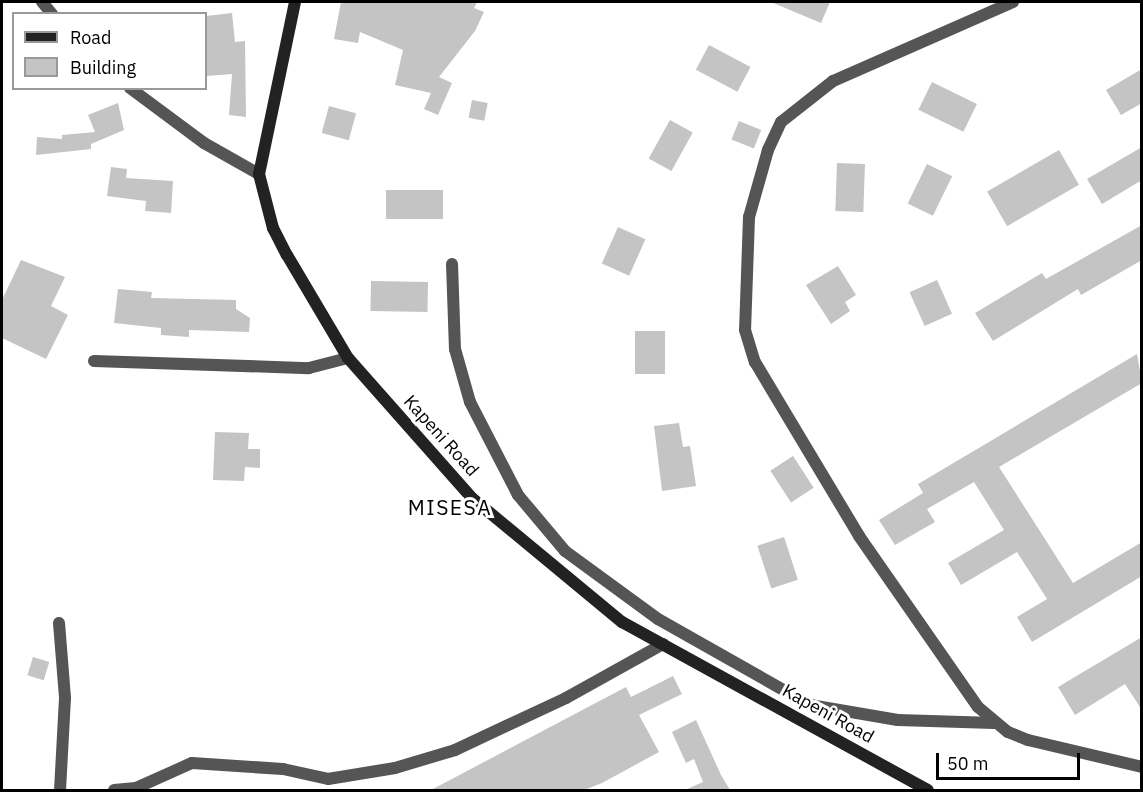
<!DOCTYPE html>
<style>
body{margin:0}
#map{position:relative;width:1143px;height:792px;overflow:hidden;background:#fff;font-family:"IBM Plex Sans",sans-serif}
div>[style]{position:absolute}
.building>*{inset:0;background:#c4c4c4;transform-origin:0 0}
.street>*{height:12px;margin:-6px;padding:0 6px;transform-origin:6px;border-radius:6px;background:#555}
.secondary>*{height:12px;margin:-6px;padding:0 6px;transform-origin:6px;border-radius:6px;background:#222}
span{translate:-50% -50%;white-space:nowrap;text-align:center;line-height:1.15;-webkit-text-stroke:6px #fff;paint-order:stroke}
.street-label{font-size:18px;color:#000}
.quarter-label{font-size:21px;color:#000;letter-spacing:1.5px}
.frame{position:absolute;inset:0;border:3px solid #000;pointer-events:none}
.legend{position:absolute;left:12px;top:12px;width:195px;height:78px;box-sizing:border-box;background:#fff;border:2px solid #999;margin:0;padding:8px 10px;list-style:none;font-size:18px;color:#000}
.legend li{display:flex;align-items:center;gap:12px;height:30px}
.legend b{width:30px;border:2px solid #999}
.scale{position:absolute;left:936px;top:753px;width:144px;height:27px;box-sizing:border-box;border:3px solid #000;border-top:0;padding-left:8px;font-size:18px;line-height:21px;white-space:nowrap;color:#000;-webkit-text-stroke:4px #fff;paint-order:stroke}
</style>
<div id="map">
<div class="building">
<i style="clip-path:polygon(341px 2px,477px 2px,474px 8px,484px 12px,475px 31px,439px 77px,452px 83px,438px 115px,424px 109px,431px 93px,395px 85px,403px 50px,360px 32px,358px 43px,334px 39px)"></i>
<i style="clip-path:polygon(771px 2px,830px 2px,821px 23px)"></i>
<i style="clip-path:polygon(232px 13px,235px 42px,245px 41px,246px 117px,229px 115px,232px 74px,207px 76px,206px 16px)"></i>
<i style="left:709px;top:45px;width:47px;height:28px;rotate:28deg"></i>
<i style="clip-path:polygon(1142px 69px,1142px 103px,1121px 115px,1106px 90px)"></i>
<i style="left:932px;top:82px;width:50px;height:31px;rotate:26deg"></i>
<i style="left:472px;top:100px;width:16px;height:18px;rotate:11deg"></i>
<i style="clip-path:polygon(118px 103px,124px 130px,91px 144px,91px 149px,36px 155px,37px 137px,62px 139px,62px 135px,95px 132px,88px 115px)"></i>
<i style="left:329px;top:106px;width:28px;height:28px;rotate:15deg"></i>
<i style="left:670px;top:120px;width:26px;height:44px;rotate:29deg"></i>
<i style="left:739px;top:121px;width:24px;height:20px;rotate:22deg"></i>
<i style="clip-path:polygon(1142px 147px,1142px 180px,1102px 204px,1087px 179px)"></i>
<i style="left:1059px;top:150px;width:40px;height:83px;rotate:60deg"></i>
<i style="left:837px;top:163px;width:28px;height:48px;rotate:2deg"></i>
<i style="left:927px;top:164px;width:28px;height:44px;rotate:26deg"></i>
<i style="clip-path:polygon(111px 167px,127px 169px,126px 178px,173px 181px,171px 213px,145px 211px,146px 201px,107px 196px)"></i>
<i style="left:386px;top:190px;width:57px;height:29px"></i>
<i style="clip-path:polygon(1142px 225px,1142px 260px,1081px 295px,1078px 289px,993px 341px,975px 313px,1042px 273px,1046px 279px)"></i>
<i style="left:618px;top:227px;width:30px;height:40px;rotate:24deg"></i>
<i style="clip-path:polygon(21px 260px,65px 277px,51px 306px,68px 315px,46px 359px,2px 338px,2px 300px)"></i>
<i style="clip-path:polygon(838px 266px,856px 295px,845px 302px,850px 311px,831px 324px,806px 285px)"></i>
<i style="left:937px;top:280px;width:37px;height:30px;rotate:66deg"></i>
<i style="left:371px;top:281px;width:57px;height:30px;rotate:1deg"></i>
<i style="clip-path:polygon(118px 289px,152px 292px,151px 298px,236px 300px,236px 309px,250px 318px,249px 332px,189px 330px,189px 337px,161px 335px,161px 328px,114px 323px)"></i>
<i style="left:635px;top:331px;width:30px;height:43px"></i>
<i style="clip-path:polygon(1137px 354px,1142px 383px,999px 467px,1073px 583px,1142px 542px,1142px 576px,1032px 642px,1017px 617px,1047px 599px,1017px 552px,961px 585px,948px 563px,1004px 530px,974px 482px,927px 509px,935px 522px,895px 545px,879px 520px,923px 493px,918px 484px)"></i>
<i style="clip-path:polygon(679px 423px,683px 447px,690px 446px,696px 486px,662px 491px,654px 426px)"></i>
<i style="clip-path:polygon(215px 432px,249px 433px,248px 449px,260px 449px,260px 468px,245px 467px,244px 481px,213px 480px)"></i>
<i style="left:793px;top:456px;width:38px;height:27px;rotate:57deg"></i>
<i style="left:784px;top:537px;width:45px;height:28px;rotate:72deg"></i>
<i style="clip-path:polygon(1142px 637px,1142px 710px,1125px 684px,1075px 715px,1058px 687px)"></i>
<i style="left:33px;top:657px;width:17px;height:19px;rotate:17deg"></i>
<i style="clip-path:polygon(673px 676px,682px 694px,639px 715px,659px 752px,602px 783px,584px 790px,431px 790px,626px 687px,631px 697px)"></i>
<i style="clip-path:polygon(696px 720px,721px 775px,730px 790px,685px 790px,703px 782px,694px 759px,686px 763px,672px 732px)"></i>
</div>
<div class="street">
<i style="left:42px;top:2px;width:16px;rotate:50deg"></i>
<i style="left:1013px;top:2px;width:197px;rotate:156.3deg"></i>
<i style="left:833px;top:81px;width:66px;rotate:141.7deg"></i>
<i style="left:781px;top:122px;width:31px;rotate:115deg"></i>
<i style="left:768px;top:150px;width:70px;rotate:105.8deg"></i>
<i style="left:749px;top:217px;width:113px;rotate:92deg"></i>
<i style="left:745px;top:330px;width:34px;rotate:73deg"></i>
<i style="left:755px;top:362px;width:203px;rotate:59.1deg"></i>
<i style="left:859px;top:536px;width:208px;rotate:55.2deg"></i>
<i style="left:978px;top:707px;width:39px;rotate:40deg"></i>
<i style="left:1008px;top:732px;width:22px;rotate:22deg"></i>
<i style="left:1028px;top:740px;width:117px;rotate:13.3deg"></i>
<i style="left:130px;top:88px;width:92px;rotate:36.6deg"></i>
<i style="left:204px;top:143px;width:63px;rotate:29.4deg"></i>
<i style="left:452px;top:264px;width:85px;rotate:88deg"></i>
<i style="left:455px;top:349px;width:55px;rotate:74.2deg"></i>
<i style="left:470px;top:402px;width:105px;rotate:62.7deg"></i>
<i style="left:518px;top:495px;width:73px;rotate:50deg"></i>
<i style="left:565px;top:551px;width:115px;rotate:36.2deg"></i>
<i style="left:658px;top:619px;width:175px;rotate:29.5deg"></i>
<i style="left:810px;top:705px;width:89px;rotate:9.7deg"></i>
<i style="left:898px;top:720px;width:96px;rotate:1.8deg"></i>
<i style="left:94px;top:361px;width:215px;rotate:1.9deg"></i>
<i style="left:309px;top:368px;width:40px;rotate:-14.4deg"></i>
<i style="left:59px;top:623px;width:75px;rotate:85.4deg"></i>
<i style="left:65px;top:698px;width:92px;rotate:93.1deg"></i>
<i style="left:114px;top:790px;width:22px;rotate:-5deg"></i>
<i style="left:136px;top:788px;width:61px;rotate:-24.1deg"></i>
<i style="left:192px;top:763px;width:91px;rotate:3.8deg"></i>
<i style="left:283px;top:769px;width:46px;rotate:12.5deg"></i>
<i style="left:328px;top:779px;width:68px;rotate:-9.3deg"></i>
<i style="left:395px;top:768px;width:63px;rotate:-16.7deg"></i>
<i style="left:455px;top:750px;width:123px;rotate:-25.1deg"></i>
<i style="left:566px;top:698px;width:111px;rotate:-29.1deg"></i>
</div>
<div class="secondary">
<i style="left:295px;top:2px;width:176px;rotate:101.8deg"></i>
<i style="left:259px;top:174px;width:56px;rotate:75.5deg"></i>
<i style="left:273px;top:228px;width:30px;rotate:63deg"></i>
<i style="left:287px;top:255px;width:120px;rotate:59.4deg"></i>
<i style="left:348px;top:358px;width:187px;rotate:48.5deg"></i>
<i style="left:472px;top:498px;width:195px;rotate:39.6deg"></i>
<i style="left:622px;top:622px;width:349px;rotate:28.8deg"></i>
</div>
<div class="street-label">
<span style="left:441px;top:436px;rotate:48deg">Kapeni Road</span>
<span style="left:828px;top:714px;rotate:29deg">Kapeni Road</span>
</div>
<div class="quarter-label">
<span style="left:450px;top:507px">MISESA</span>
</div>
<div class="frame"></div>
<ul class="legend">
<li><b style="height:8px;background:#222"></b>Road</li>
<li><b style="height:16px;background:#c4c4c4"></b>Building</li>
</ul>
<div class="scale">50 m</div>
</div>
